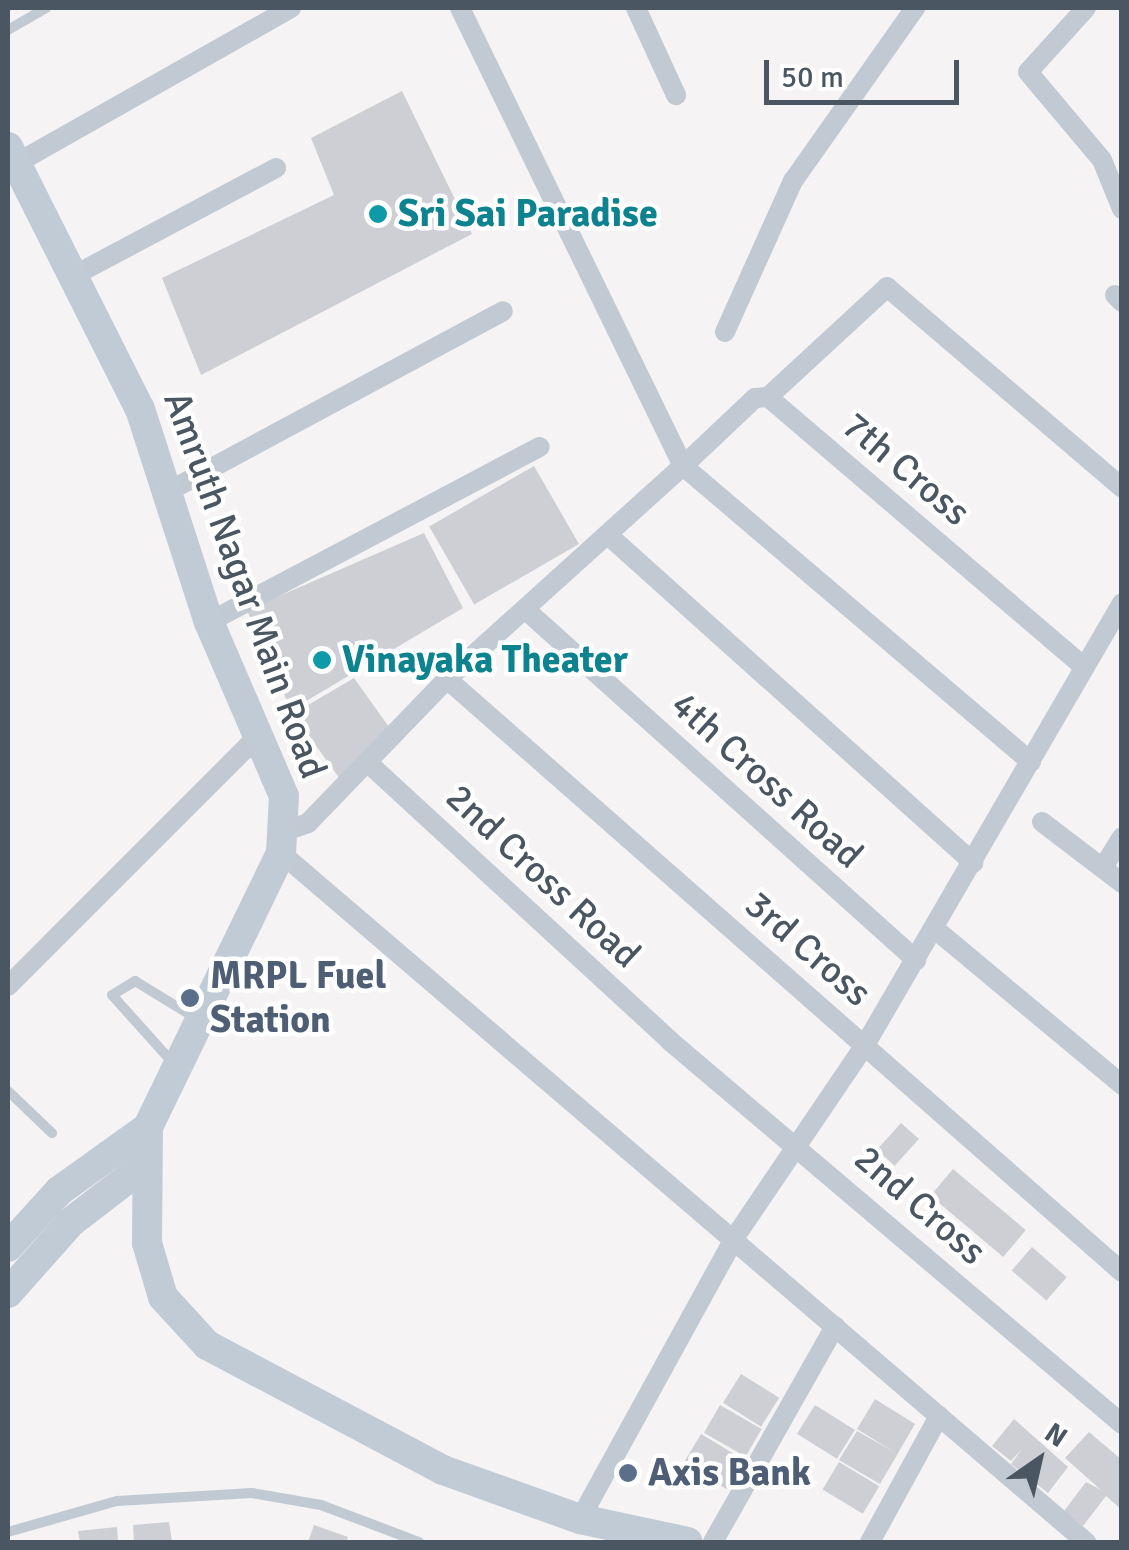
<!DOCTYPE html>
<style>
body{margin:0}
#map{position:relative;width:1129px;height:1550px;overflow:hidden;background:#f5f3f3;font-family:Signika,sans-serif}
div>[style]{position:absolute}
.building>*{inset:0;background:#cdcfd5;transform-origin:0 0}
.lane>*{height:10px;margin:-5px;padding:0 5px;transform-origin:5px;border-radius:5px;background:#c1cad2}
.street>*{height:20px;margin:-10px;padding:0 10px;transform-origin:10px;border-radius:10px;background:#c1cad2}
.secondary>*{height:30px;margin:-15px;padding:0 15px;transform-origin:15px;border-radius:15px;background:#c1cbd6}
.dots>*{width:28px;height:28px;translate:-50% -50%;box-sizing:border-box;border:5px solid #fff;border-radius:50%}
span{translate:-50% -50%;white-space:nowrap;text-align:center;line-height:1.15;-webkit-text-stroke:9px #fff;paint-order:stroke}
.culture-label{font-size:38px;color:#0d838f;font-weight:700}
.left{translate:0 -50%;text-align:left}
.street-label{font-size:38px;color:#4a5661}
.service-label{font-size:38px;color:#4e5e75;font-weight:700}
.frame{position:absolute;inset:0;border:10px solid #4a5661;pointer-events:none}
.north{position:absolute;left:989px;top:1410px;width:100px;height:100px;-webkit-text-stroke:8px #fff;paint-order:stroke;rotate:34deg;font-size:28px;font-weight:700;line-height:40px;text-align:center;color:#4a5661}
.north::after{content:'';display:block;margin:auto;width:35px;height:45px;background:#4a5661;clip-path:polygon(50% 0,100% 100%,50% 72%,0 100%)}
.scale{position:absolute;left:764px;top:60px;width:195px;height:45px;box-sizing:border-box;border:5px solid #4a5661;border-top:0;padding-left:12px;font-size:30px;line-height:35px;white-space:nowrap;color:#4a5661;-webkit-text-stroke:8px #fff;paint-order:stroke}
</style>
<div id="map">
<div class="building">
<i style="clip-path:polygon(402px 91px,472px 234px,201px 375px,162px 278px,334px 195px,311px 138px)"></i>
<i style="left:534px;top:466px;width:90px;height:121px;rotate:60deg"></i>
<i style="clip-path:polygon(424px 533px,463px 608px,291px 710px,247px 610px)"></i>
<i style="clip-path:polygon(354px 678px,389px 727px,340px 779px,293px 714px)"></i>
<i style="left:901px;top:1123px;width:24px;height:36px;rotate:42deg"></i>
<i style="left:953px;top:1169px;width:95px;height:35px;rotate:40deg"></i>
<i style="left:1032px;top:1247px;width:46px;height:31px;rotate:41deg"></i>
<i style="left:741px;top:1374px;width:45px;height:34px;rotate:32deg"></i>
<i style="clip-path:polygon(875px 1399px,915px 1424px,880px 1484px,839px 1460px,857px 1431px,894px 1452px,857px 1429px)"></i>
<i style="left:720px;top:1405px;width:48px;height:32px;rotate:30deg"></i>
<i style="left:815px;top:1405px;width:47px;height:34px;rotate:32deg"></i>
<i style="clip-path:polygon(1014px 1419px,1068px 1467px,1048px 1493px,1011px 1464px,1022px 1449px,1011px 1461px,992px 1446px)"></i>
<i style="clip-path:polygon(1089px 1432px,1122px 1460px,1122px 1510px,1106px 1496px,1083px 1526px,1064px 1511px,1086px 1482px,1101px 1490px,1065px 1458px)"></i>
<i style="left:701px;top:1434px;width:50px;height:34px;rotate:31deg"></i>
<i style="left:839px;top:1462px;width:47px;height:32px;rotate:31deg"></i>
<i style="clip-path:polygon(169px 1522px,172px 1542px,134px 1542px,133px 1525px)"></i>
<i style="clip-path:polygon(314px 1525px,348px 1537px,346px 1542px,308px 1542px)"></i>
<i style="clip-path:polygon(117px 1527px,118px 1542px,80px 1542px,78px 1531px)"></i>
</div>
<div class="lane">
<i style="left:8px;top:30px;width:44px;rotate:-30.1deg"></i>
<i style="left:173px;top:1063px;width:91px;rotate:-131.9deg"></i>
<i style="left:112px;top:995px;width:27px;rotate:-31deg"></i>
<i style="left:135px;top:981px;width:69px;rotate:31.4deg"></i>
<i style="left:8px;top:1091px;width:61px;rotate:43.7deg"></i>
<i style="left:8px;top:1532px;width:113px;rotate:-15.9deg"></i>
<i style="left:117px;top:1501px;width:135px;rotate:-3.4deg"></i>
<i style="left:252px;top:1493px;width:70px;rotate:9.9deg"></i>
<i style="left:321px;top:1505px;width:105px;rotate:20.7deg"></i>
</div>
<div class="street">
<i style="left:636px;top:8px;width:96px;rotate:65.3deg"></i>
<i style="left:1086px;top:8px;width:86px;rotate:132.2deg"></i>
<i style="left:1028px;top:72px;width:115px;rotate:49.9deg"></i>
<i style="left:1102px;top:160px;width:53px;rotate:67.8deg"></i>
<i style="left:17px;top:163px;width:315px;rotate:-29.5deg"></i>
<i style="left:73px;top:276px;width:230px;rotate:-28deg"></i>
<i style="left:1115px;top:295px;width:10px;rotate:45deg"></i>
<i style="left:725px;top:332px;width:166px;rotate:-65.8deg"></i>
<i style="left:793px;top:181px;width:212px;rotate:-54.8deg"></i>
<i style="left:768px;top:397px;width:162px;rotate:-42.7deg"></i>
<i style="left:887px;top:287px;width:309px;rotate:40.5deg"></i>
<i style="left:169px;top:491px;width:379px;rotate:-28.3deg"></i>
<i style="left:608px;top:535px;width:491px;rotate:41.9deg"></i>
<i style="left:527px;top:611px;width:523px;rotate:41.9deg"></i>
<i style="left:209px;top:622px;width:374px;rotate:-27.9deg"></i>
<i style="left:447px;top:679px;width:898px;rotate:41.3deg"></i>
<i style="left:367px;top:762px;width:412px;rotate:42.6deg"></i>
<i style="left:670px;top:1041px;width:592px;rotate:40.28deg"></i>
<i style="left:1031px;top:762px;width:457px;rotate:-139.6deg"></i>
<i style="left:683px;top:466px;width:99px;rotate:-43.4deg"></i>
<i style="left:755px;top:398px;width:13px;rotate:-4deg"></i>
<i style="left:768px;top:397px;width:414px;rotate:40.5deg"></i>
<i style="left:1042px;top:822px;width:101px;rotate:37.3deg"></i>
<i style="left:285px;top:831px;width:24px;rotate:-19deg"></i>
<i style="left:308px;top:823px;width:200px;rotate:-46deg"></i>
<i style="left:447px;top:679px;width:318px;rotate:-42.1deg"></i>
<i style="left:683px;top:466px;width:509px;rotate:-115.96deg"></i>
<i style="left:281px;top:853px;width:1060px;rotate:40.56deg"></i>
<i style="left:1104px;top:866px;width:34px;rotate:-58deg"></i>
<i style="left:935px;top:929px;width:244px;rotate:39.8deg"></i>
<i style="left:8px;top:986px;width:359px;rotate:-45deg"></i>
<i style="left:580px;top:1519px;width:322px;rotate:-61.2deg"></i>
<i style="left:735px;top:1237px;width:232px;rotate:-55.9deg"></i>
<i style="left:865px;top:1045px;width:511px;rotate:-59.82deg"></i>
<i style="left:713px;top:1542px;width:248px;rotate:-60.5deg"></i>
<i style="left:870px;top:1542px;width:144px;rotate:-61.3deg"></i>
</div>
<div class="secondary">
<i style="left:8px;top:147px;width:293px;rotate:63.3deg"></i>
<i style="left:140px;top:409px;width:224px;rotate:72.1deg"></i>
<i style="left:209px;top:622px;width:189px;rotate:66.7deg"></i>
<i style="left:284px;top:796px;width:57px;rotate:93deg"></i>
<i style="left:281px;top:853px;width:305px;rotate:115.9deg"></i>
<i style="left:148px;top:1127px;width:116px;rotate:90.5deg"></i>
<i style="left:147px;top:1243px;width:56px;rotate:73.5deg"></i>
<i style="left:163px;top:1297px;width:65px;rotate:47.5deg"></i>
<i style="left:207px;top:1345px;width:267px;rotate:27.9deg"></i>
<i style="left:443px;top:1470px;width:145px;rotate:19.7deg"></i>
<i style="left:580px;top:1519px;width:110px;rotate:12deg"></i>
<i style="left:8px;top:1247px;width:76px;rotate:-47.7deg"></i>
<i style="left:59px;top:1191px;width:110px;rotate:-35.7deg"></i>
<i style="left:8px;top:1293px;width:95px;rotate:-48.4deg"></i>
<i style="left:71px;top:1222px;width:92px;rotate:-37.5deg"></i>
</div>
<div class="dots">
<i style="left:378px;top:214px;background:#0f9aa8"></i>
<i style="left:322px;top:660px;background:#0f9aa8"></i>
<i style="left:190px;top:998px;background:#5c6f8a"></i>
<i style="left:628px;top:1473px;background:#5c6f8a"></i>
</div>
<div class="culture-label">
<span class="left" style="left:398px;top:214px">Sri Sai Paradise</span>
<span class="left" style="left:342px;top:660px">Vinayaka Theater</span>
</div>
<div class="street-label">
<span style="left:906px;top:469px;rotate:40deg">7th Cross</span>
<span style="left:245px;top:585px;rotate:70deg">Amruth Nagar Main Road</span>
<span style="left:767px;top:780px;rotate:42deg">4th Cross Road</span>
<span style="left:543px;top:876px;rotate:43deg">2nd Cross Road</span>
<span style="left:808px;top:949px;rotate:41deg">3rd Cross</span>
<span style="left:920px;top:1205px;rotate:41deg">2nd Cross</span>
</div>
<div class="service-label">
<span class="left" style="left:210px;top:998px">MRPL Fuel<br>Station</span>
<span class="left" style="left:648px;top:1473px">Axis Bank</span>
</div>
<div class="frame"></div>
<div class="north">N</div>
<div class="scale">50 m</div>
</div>
